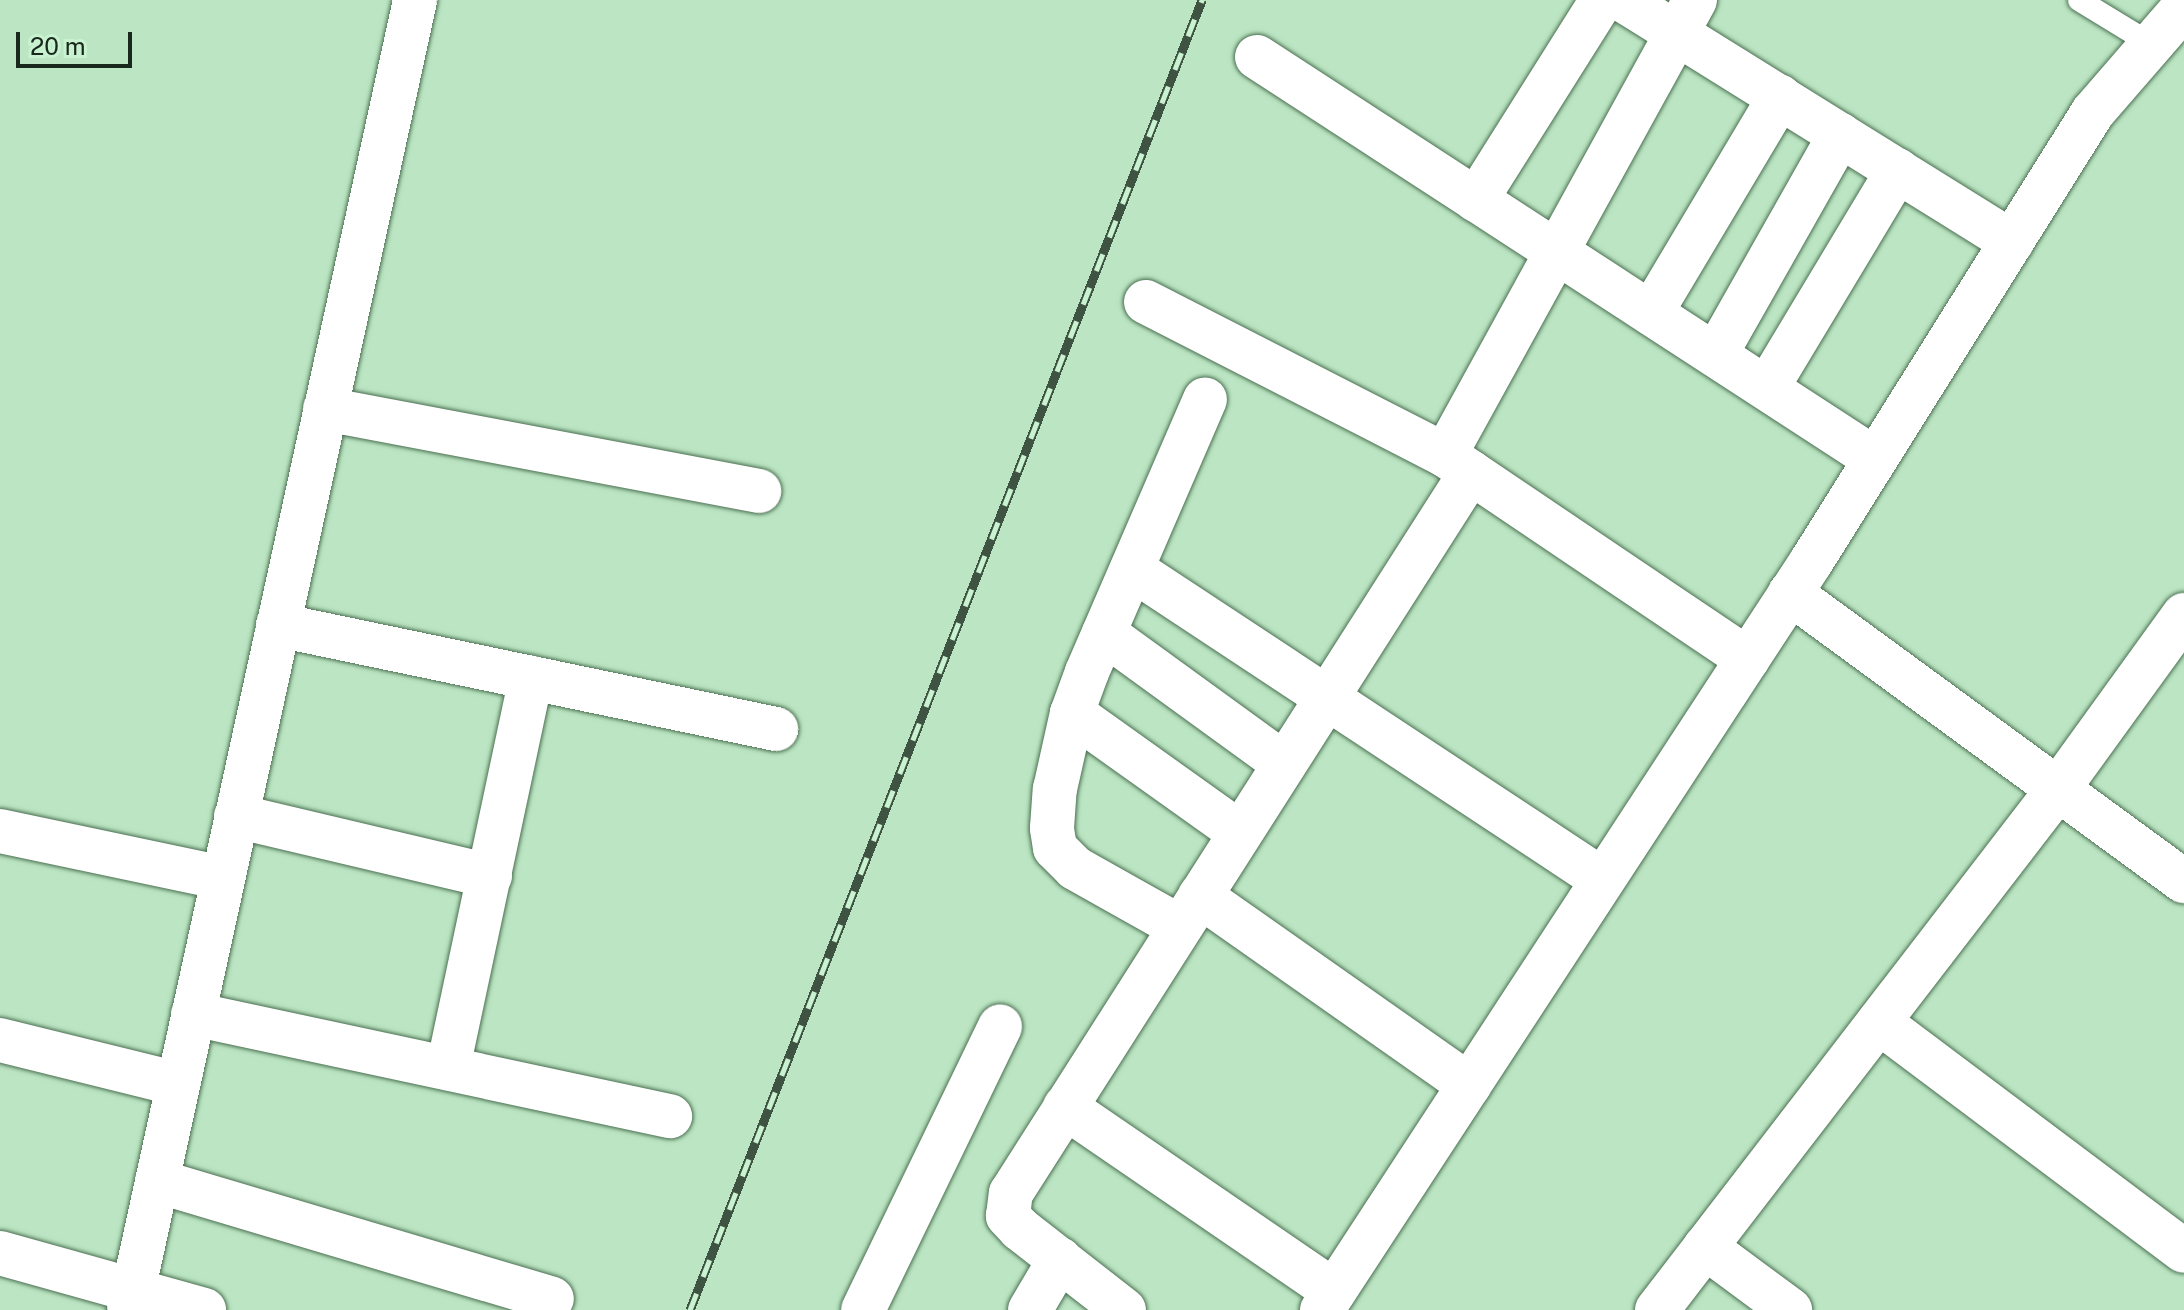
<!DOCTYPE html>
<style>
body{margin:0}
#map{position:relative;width:2184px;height:1310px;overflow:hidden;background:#bce6c3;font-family:"Public Sans",sans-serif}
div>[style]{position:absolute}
.roads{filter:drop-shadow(0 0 2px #4b7052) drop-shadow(0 0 2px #4b7052)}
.service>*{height:22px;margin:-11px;padding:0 11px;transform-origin:11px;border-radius:11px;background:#fff}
.minor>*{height:44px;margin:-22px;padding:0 22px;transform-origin:22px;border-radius:22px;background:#fff}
.secondary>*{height:44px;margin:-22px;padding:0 22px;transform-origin:22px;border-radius:22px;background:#fff}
.rail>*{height:9px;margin-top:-4.5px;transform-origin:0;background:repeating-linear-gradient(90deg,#c9f3d0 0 18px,#3e5341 0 36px);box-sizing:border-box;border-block:2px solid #3e5341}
span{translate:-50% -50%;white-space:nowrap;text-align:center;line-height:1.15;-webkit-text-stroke:7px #c9f3d0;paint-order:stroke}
.scale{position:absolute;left:16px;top:32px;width:116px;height:36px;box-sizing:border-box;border:4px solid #19281c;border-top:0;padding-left:10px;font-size:24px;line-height:28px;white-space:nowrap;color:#19281c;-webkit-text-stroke:6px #c9f3d0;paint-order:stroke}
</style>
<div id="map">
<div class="roads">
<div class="service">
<i style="left:2079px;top:0;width:84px;rotate:31.4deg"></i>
</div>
<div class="minor">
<i style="left:1623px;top:0;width:458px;rotate:31.9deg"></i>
<i style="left:1257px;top:57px;width:737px;rotate:33.04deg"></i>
<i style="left:1476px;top:200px;width:236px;rotate:-57.8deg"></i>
<i style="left:1146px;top:302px;width:336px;rotate:27.1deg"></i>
<i style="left:1445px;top:455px;width:365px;rotate:34deg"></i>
<i style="left:1651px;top:313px;width:252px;rotate:-59.2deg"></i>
<i style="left:1716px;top:354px;width:252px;rotate:-60.5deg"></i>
<i style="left:1767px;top:388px;width:254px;rotate:-59deg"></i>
<i style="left:325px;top:409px;width:442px;rotate:10.7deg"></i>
<i style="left:1445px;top:455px;width:519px;rotate:-61.21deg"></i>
<i style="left:1132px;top:569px;width:564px;rotate:33.44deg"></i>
<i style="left:1790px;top:593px;width:488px;rotate:36.2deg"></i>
<i style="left:278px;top:625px;width:509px;rotate:11.8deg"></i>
<i style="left:1104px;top:633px;width:223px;rotate:36deg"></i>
<i style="left:1072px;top:713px;width:206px;rotate:35.5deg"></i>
<i style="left:236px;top:816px;width:261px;rotate:13.3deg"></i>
<i style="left:0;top:831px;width:228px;rotate:11.9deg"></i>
<i style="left:1200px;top:896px;width:329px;rotate:35.1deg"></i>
<i style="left:1180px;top:927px;width:120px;rotate:-150.7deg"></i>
<i style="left:1075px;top:868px;width:28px;rotate:-135deg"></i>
<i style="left:1055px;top:848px;width:20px;rotate:-99deg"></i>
<i style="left:1052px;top:828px;width:39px;rotate:-86deg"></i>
<i style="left:1055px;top:789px;width:78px;rotate:-77.4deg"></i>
<i style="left:1072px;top:713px;width:44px;rotate:-69.9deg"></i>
<i style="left:1087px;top:672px;width:297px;rotate:-66.6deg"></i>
<i style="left:193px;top:1014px;width:488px;rotate:12.1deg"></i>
<i style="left:1879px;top:1022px;width:381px;rotate:36.9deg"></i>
<i style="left:0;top:1040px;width:183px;rotate:13.9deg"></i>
<i style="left:448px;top:1068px;width:399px;rotate:-78deg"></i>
<i style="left:1065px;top:1107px;width:326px;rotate:34.4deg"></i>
<i style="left:157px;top:1181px;width:412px;rotate:16.6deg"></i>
<i style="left:1705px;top:1247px;width:106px;rotate:36.5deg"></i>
<i style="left:0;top:1253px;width:212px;rotate:15.6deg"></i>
<i style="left:129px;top:1310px;width:1341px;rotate:-77.68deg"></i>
<i style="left:863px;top:1310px;width:315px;rotate:-64.2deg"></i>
<i style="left:1030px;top:1310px;width:59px;rotate:-59.5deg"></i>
<i style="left:1124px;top:1310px;width:132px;rotate:-142.1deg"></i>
<i style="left:1020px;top:1229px;width:18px;rotate:-133deg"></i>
<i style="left:1008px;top:1216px;width:23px;rotate:-83deg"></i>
<i style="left:1011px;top:1193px;width:855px;rotate:-57.46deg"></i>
<i style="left:1657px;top:1310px;width:657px;rotate:-52.42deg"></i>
<i style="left:2058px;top:789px;width:215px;rotate:-54.1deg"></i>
</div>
<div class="secondary">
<i style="left:1322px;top:1310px;width:894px;rotate:-56.83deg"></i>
<i style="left:1811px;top:562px;width:531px;rotate:-57.93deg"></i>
<i style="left:2093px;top:112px;width:139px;rotate:-49.1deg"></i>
</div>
</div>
<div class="rail">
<i style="left:690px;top:1310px;width:1407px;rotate:-68.65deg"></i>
</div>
<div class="scale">20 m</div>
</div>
